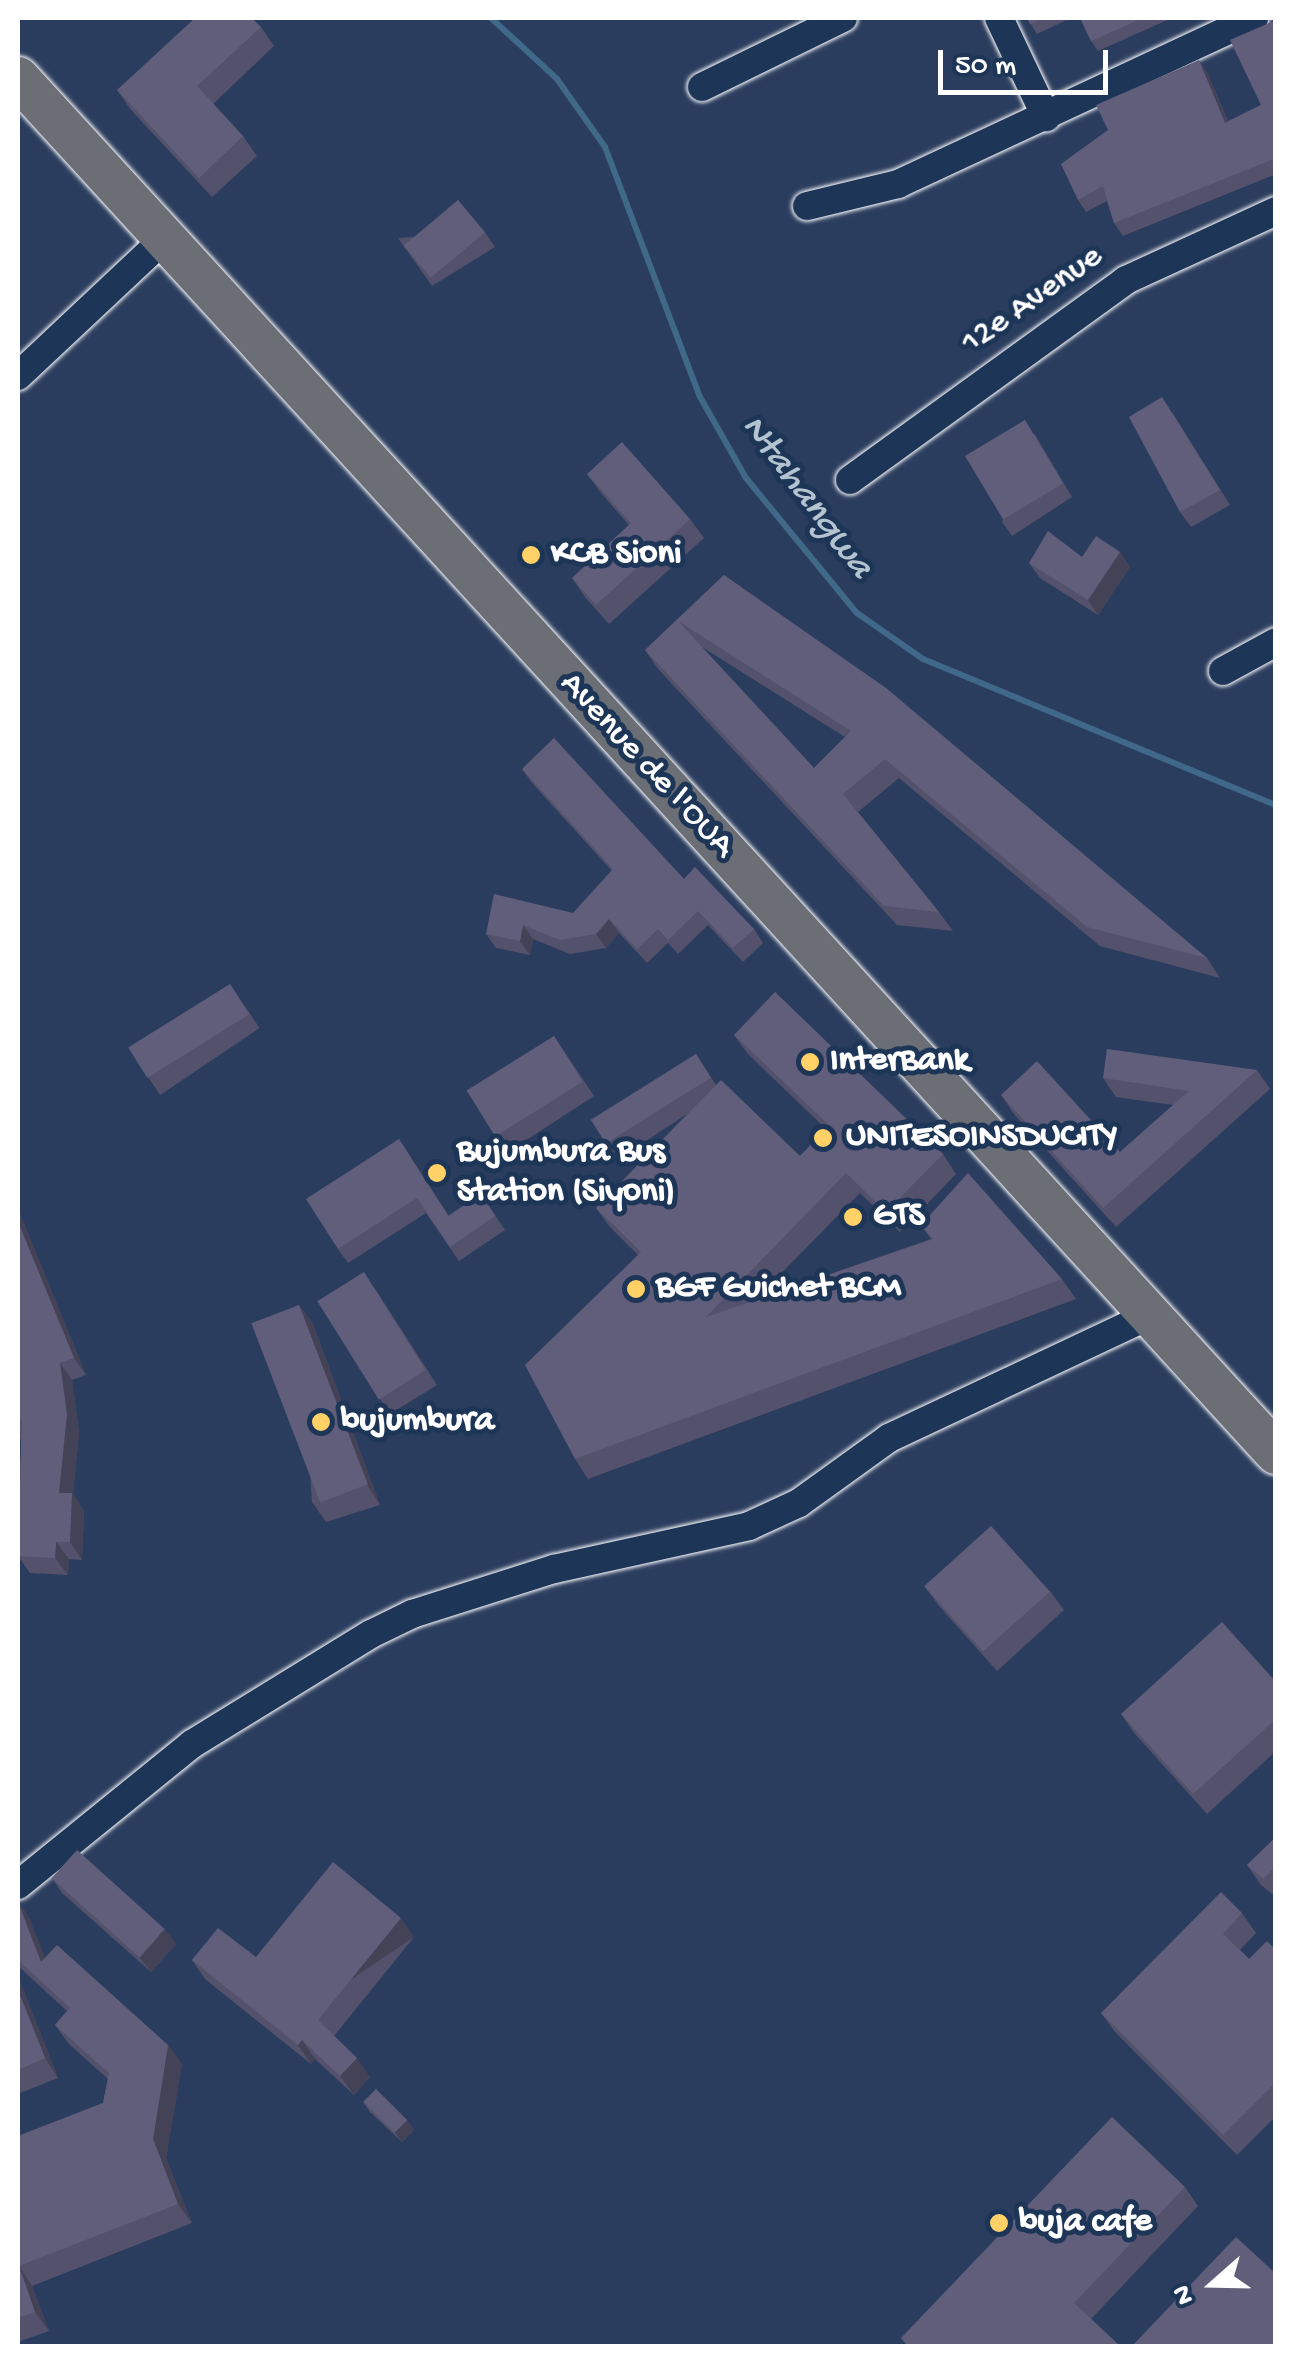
<!DOCTYPE html>
<style>
body{margin:0}
#map{position:relative;width:1293px;height:2364px;overflow:hidden;background:#2b3d5e;font-family:"Gochi Hand",sans-serif}
div>[style]{position:absolute}
.stream>*{height:6px;margin:-3px;padding:0 3px;transform-origin:3px;border-radius:3px;background:#406888}
.roads{filter:drop-shadow(0 0 2px #fff) drop-shadow(0 0 2px #fff)}
.minor>*{height:28px;margin:-14px;padding:0 14px;transform-origin:14px;border-radius:14px;background:#1d3557}
.primary>*{height:42px;margin:-21px;padding:0 21px;transform-origin:21px;border-radius:21px;background:#6b6f75}
.wall>*{inset:0;background:#53516b;transform-origin:0 0}
.shaded-wall>*{inset:0;background:#444257;transform-origin:0 0}
.building>*{inset:0;background:#615e7c;transform-origin:0 0}
.dots>*{width:28px;height:28px;translate:-50% -50%;box-sizing:border-box;border:5px solid #1d3557;border-radius:50%}
span{translate:-50% -50%;white-space:nowrap;text-align:center;line-height:1.15;-webkit-text-stroke:10px #1d3557;paint-order:stroke}
.street-label{font-size:35px;color:#fff}
.poi-label{font-size:35px;color:#fff;font-weight:700}
.left{translate:0 -50%;text-align:left}
.water-label{font-size:38px;color:#b3c3cf;font-style:italic}
.frame{position:absolute;inset:0;border:20px solid #fff;pointer-events:none}
.north{position:absolute;left:1163px;top:2234px;width:100px;height:100px;-webkit-text-stroke:8px #1d3557;paint-order:stroke;rotate:250deg;font-size:28px;font-weight:700;line-height:40px;text-align:center;color:#fff}
.north::after{content:'';display:block;margin:auto;width:35px;height:45px;background:#fff;clip-path:polygon(50% 0,100% 100%,50% 72%,0 100%)}
.scale{position:absolute;left:938px;top:50px;width:170px;height:45px;box-sizing:border-box;border:5px solid #fff;border-top:0;padding-left:12px;font-size:30px;line-height:35px;white-space:nowrap;color:#fff;-webkit-text-stroke:8px #1d3557;paint-order:stroke}
</style>
<div id="map">
<div class="stream">
<i style="left:491px;top:18px;width:90px;rotate:42.7deg"></i>
<i style="left:557px;top:79px;width:83px;rotate:54.8deg"></i>
<i style="left:605px;top:147px;width:265px;rotate:69.2deg"></i>
<i style="left:699px;top:395px;width:95px;rotate:60.5deg"></i>
<i style="left:746px;top:478px;width:175px;rotate:50.6deg"></i>
<i style="left:857px;top:613px;width:80px;rotate:34.9deg"></i>
<i style="left:923px;top:659px;width:382px;rotate:22.5deg"></i>
</div>
<div class="roads">
<div class="minor">
<i style="left:999px;top:18px;width:110px;rotate:64.6deg"></i>
<i style="left:702px;top:87px;width:157px;rotate:-26.1deg"></i>
<i style="left:807px;top:206px;width:94px;rotate:-13.6deg"></i>
<i style="left:898px;top:184px;width:393px;rotate:-25deg"></i>
<i style="left:18px;top:376px;width:199px;rotate:-43.2deg"></i>
<i style="left:850px;top:480px;width:341px;rotate:-35.9deg"></i>
<i style="left:1126px;top:280px;width:165px;rotate:-24.7deg"></i>
<i style="left:1223px;top:671px;width:60px;rotate:-28.7deg"></i>
<i style="left:18px;top:1885px;width:224px;rotate:-39deg"></i>
<i style="left:192px;top:1744px;width:210px;rotate:-31.6deg"></i>
<i style="left:371px;top:1634px;width:46px;rotate:-26deg"></i>
<i style="left:412px;top:1614px;width:149px;rotate:-17.6deg"></i>
<i style="left:554px;top:1569px;width:200px;rotate:-12.4deg"></i>
<i style="left:749px;top:1526px;width:55px;rotate:-24.7deg"></i>
<i style="left:799px;top:1503px;width:111px;rotate:-35.8deg"></i>
<i style="left:889px;top:1438px;width:289px;rotate:-25.2deg"></i>
</div>
<div class="primary">
<i style="left:18px;top:78px;width:1864px;rotate:47.54deg"></i>
</div>
</div>
<div class="wall">
<i style="clip-path:polygon(1027px 18px,1071px 18px,1037px 34px)"></i>
<i style="clip-path:polygon(1080px 18px,1172px 18px,1098px 51px,1091px 41px)"></i>
<i style="clip-path:polygon(1276px 20px,1276px 174px,1123px 236px,1114px 223px,1107px 201px,1086px 212px,1078px 200px,1108px 130px,1207px 72px,1228px 121px,1261px 105px)"></i>
<i style="clip-path:polygon(261px 27px,274px 46px,213px 104px,243px 136px,257px 156px,212px 197px,131px 110px,117px 90px)"></i>
<i style="clip-path:polygon(485px 232px,495px 247px,432px 286px,398px 238px)"></i>
<i style="clip-path:polygon(1172px 412px,1230px 505px,1191px 527px,1180px 512px)"></i>
<i style="clip-path:polygon(1034px 433px,1072px 497px,1012px 536px,1002px 522px)"></i>
<i style="clip-path:polygon(587px 474px,690px 519px,704px 538px,609px 624px,585px 597px,572px 578px,629px 525px,601px 493px)"></i>
<i style="clip-path:polygon(1120px 552px,1130px 567px,1098px 615px,1040px 578px,1029px 563px)"></i>
<i style="clip-path:polygon(evenodd,724px 575px,1207px 958px,1220px 978px,1100px 946px,899px 778px,858px 812px,939px 912px,953px 931px,897px 925px,658px 669px,645px 650px,724px 575px,702px 647px,845px 737px,814px 768px,702px 647px)"></i>
<i style="clip-path:polygon(522px 769px,684px 879px,754px 929px,763px 943px,743px 962px,708px 925px,678px 954px,668px 943px,647px 963px,619px 933px,606px 948px,570px 954px,533px 939px,530px 955px,496px 948px,486px 934px,573px 913px,612px 871px,532px 783px)"></i>
<i style="left:230px;top:984px;width:53px;height:120px;rotate:56deg"></i>
<i style="clip-path:polygon(734px 1035px,943px 1154px,956px 1174px,900px 1232px,860px 1193px,755px 1300px,931px 1239px,921px 1225px,1062px 1279px,1076px 1299px,588px 1479px,575px 1459px,638px 1255px,610px 1227px,596px 1208px,687px 1114px,617px 1160px,592px 1121px,696px 1054px,716px 1085px,800px 1156px,826px 1129px,748px 1054px)"></i>
<i style="clip-path:polygon(554px 1036px,594px 1096px,508px 1152px,497px 1137px)"></i>
<i style="clip-path:polygon(1257px 1070px,1270px 1089px,1116px 1227px,1014px 1114px,1001px 1095px,1120px 1152px,1173px 1105px,1116px 1097px,1103px 1078px)"></i>
<i style="clip-path:polygon(399px 1139px,449px 1216px,481px 1194px,505px 1230px,459px 1261px,426px 1213px,348px 1263px,338px 1249px)"></i>
<i style="clip-path:polygon(18px 1209px,86px 1375px,72px 1380px,79px 1432px,73px 1494px,84px 1511px,82px 1560px,69px 1559px,68px 1575px,30px 1573px,18px 1556px,21px 1439px,18px 1439px)"></i>
<i style="clip-path:polygon(374px 1287px,437px 1385px,390px 1414px,380px 1399px)"></i>
<i style="clip-path:polygon(299px 1305px,313px 1324px,380px 1505px,326px 1522px,312px 1502px)"></i>
<i style="clip-path:polygon(925px 1587px,1050px 1591px,1064px 1610px,997px 1671px,939px 1606px)"></i>
<i style="clip-path:polygon(1276px 1682px,1276px 1751px,1207px 1814px,1135px 1734px,1121px 1714px)"></i>
<i style="clip-path:polygon(1276px 1837px,1276px 1897px,1261px 1885px,1247px 1865px)"></i>
<i style="clip-path:polygon(52px 1878px,176px 1944px,151px 1972px,62px 1893px)"></i>
<i style="clip-path:polygon(18px 1901px,29px 1918px,45px 1958px,168px 2045px,182px 2064px,166px 2158px,192px 2223px,32px 2286px,49px 2331px,18px 2342px,18px 2136px,103px 2103px,108px 2079px,69px 2044px,55px 2025px,67px 2011px,18px 1966px)"></i>
<i style="clip-path:polygon(1242px 1913px,1256px 1933px,1240px 1950px,1249px 1959px,1276px 1950px,1276px 2116px,1237px 2155px,1115px 2032px,1101px 2013px)"></i>
<i style="clip-path:polygon(414px 1937px,334px 2036px,370px 2077px,354px 2095px,315px 2059px,311px 2064px,205px 1979px,192px 1960px,256px 1957px)"></i>
<i style="clip-path:polygon(18px 1976px,58px 2078px,18px 2094px)"></i>
<i style="clip-path:polygon(363px 2102px,407px 2120px,414px 2130px,402px 2142px,370px 2112px)"></i>
<i style="clip-path:polygon(1185px 2187px,1198px 2206px,1091px 2319px,1120px 2346px,907px 2346px,901px 2338px)"></i>
</div>
<div class="shaded-wall">
<i style="clip-path:polygon(1199px 60px,1207px 72px,1233px 135px,1225px 123px)"></i>
<i style="clip-path:polygon(1120px 552px,1130px 567px,1098px 615px,1088px 600px)"></i>
<i style="clip-path:polygon(609px 919px,619px 933px,606px 948px,596px 934px)"></i>
<i style="clip-path:polygon(523px 925px,533px 939px,530px 955px,520px 941px)"></i>
<i style="clip-path:polygon(18px 1209px,86px 1375px,74px 1358px,18px 1222px)"></i>
<i style="clip-path:polygon(299px 1305px,313px 1324px,380px 1505px,367px 1485px)"></i>
<i style="clip-path:polygon(60px 1363px,72px 1380px,79px 1432px,73px 1494px,84px 1511px,82px 1560px,70px 1542px,59px 1493px)"></i>
<i style="clip-path:polygon(56px 1542px,69px 1559px,68px 1575px,55px 1558px)"></i>
<i style="clip-path:polygon(18px 1901px,29px 1918px,55px 1982px,41px 1962px)"></i>
<i style="left:401px;top:1918px;width:23px;height:132px;rotate:56deg"></i>
<i style="clip-path:polygon(165px 1929px,176px 1944px,151px 1972px,140px 1958px)"></i>
<i style="clip-path:polygon(18px 1976px,58px 2078px,45px 2058px,18px 1990px)"></i>
<i style="clip-path:polygon(302px 2040px,315px 2059px,311px 2064px,298px 2045px)"></i>
<i style="clip-path:polygon(168px 2045px,182px 2064px,166px 2158px,192px 2223px,178px 2204px,153px 2139px)"></i>
<i style="clip-path:polygon(357px 2058px,370px 2077px,354px 2095px,340px 2076px)"></i>
<i style="clip-path:polygon(407px 2120px,414px 2130px,402px 2142px,395px 2132px)"></i>
<i style="clip-path:polygon(19px 2266px,32px 2286px,49px 2331px,35px 2312px)"></i>
</div>
<div class="building">
<i style="clip-path:polygon(195px 18px,252px 18px,261px 27px,197px 86px,243px 136px,199px 178px,117px 90px)"></i>
<i style="clip-path:polygon(1027px 18px,1043px 18px,1030px 24px)"></i>
<i style="clip-path:polygon(1080px 18px,1143px 18px,1091px 41px)"></i>
<i style="clip-path:polygon(1276px 20px,1276px 158px,1114px 223px,1103px 186px,1078px 200px,1061px 164px,1108px 130px,1096px 105px,1199px 60px,1225px 123px,1261px 105px,1230px 40px)"></i>
<i style="left:458px;top:200px;width:42px;height:71px;rotate:50deg"></i>
<i style="clip-path:polygon(1162px 397px,1220px 490px,1180px 512px,1129px 417px)"></i>
<i style="left:1025px;top:420px;width:74px;height:70px;rotate:59deg"></i>
<i style="clip-path:polygon(622px 442px,690px 519px,596px 605px,572px 578px,631px 523px,587px 474px)"></i>
<i style="clip-path:polygon(1048px 531px,1082px 557px,1096px 536px,1120px 552px,1088px 600px,1029px 563px)"></i>
<i style="clip-path:polygon(evenodd,724px 575px,886px 688px,1207px 958px,1087px 927px,885px 759px,843px 794px,939px 912px,884px 906px,645px 650px,724px 575px,678px 621px,851px 731px,814px 768px,678px 621px)"></i>
<i style="clip-path:polygon(554px 738px,684px 879px,695px 867px,754px 929px,733px 948px,698px 911px,668px 940px,658px 929px,637px 949px,609px 919px,596px 934px,560px 940px,523px 925px,520px 941px,486px 934px,494px 894px,573px 913px,613px 869px,522px 769px)"></i>
<i style="left:230px;top:984px;width:36px;height:120px;rotate:58deg"></i>
<i style="clip-path:polygon(775px 992px,943px 1154px,886px 1212px,846px 1173px,706px 1317px,933px 1239px,921px 1225px,968px 1173px,1062px 1279px,575px 1459px,525px 1365px,641px 1252px,596px 1208px,721px 1080px,800px 1156px,830px 1126px,734px 1035px)"></i>
<i style="left:554px;top:1036px;width:54px;height:103px;rotate:58deg"></i>
<i style="clip-path:polygon(1107px 1049px,1257px 1070px,1103px 1208px,1001px 1095px,1037px 1061px,1120px 1152px,1189px 1091px,1103px 1078px)"></i>
<i style="left:696px;top:1054px;width:28px;height:124px;rotate:58deg"></i>
<i style="clip-path:polygon(399px 1139px,448px 1216px,481px 1194px,495px 1216px,450px 1247px,417px 1198px,338px 1249px,306px 1199px)"></i>
<i style="clip-path:polygon(18px 1222px,74px 1358px,60px 1363px,67px 1414px,59px 1493px,72px 1493px,70px 1542px,56px 1542px,55px 1558px,18px 1556px,22px 1420px,18px 1420px)"></i>
<i style="left:364px;top:1272px;width:116px;height:55px;rotate:58deg"></i>
<i style="left:299px;top:1305px;width:192px;height:51px;rotate:69deg"></i>
<i style="left:991px;top:1526px;width:88px;height:90px;rotate:48deg"></i>
<i style="clip-path:polygon(1222px 1622px,1276px 1682px,1276px 1719px,1193px 1794px,1121px 1714px)"></i>
<i style="clip-path:polygon(1276px 1837px,1276px 1866px,1263px 1879px,1247px 1865px)"></i>
<i style="left:77px;top:1850px;width:118px;height:38px;rotate:42deg"></i>
<i style="clip-path:polygon(333px 1862px,401px 1918px,318px 2020px,357px 2058px,340px 2076px,302px 2040px,298px 2045px,192px 1960px,218px 1928px,256px 1957px)"></i>
<i style="clip-path:polygon(1221px 1892px,1242px 1913px,1223px 1934px,1249px 1959px,1267px 1941px,1276px 1950px,1276px 2082px,1223px 2135px,1101px 2013px)"></i>
<i style="clip-path:polygon(18px 1903px,41px 1962px,57px 1945px,168px 2045px,153px 2139px,178px 2204px,19px 2266px,35px 2312px,18px 2318px,18px 2136px,103px 2103px,109px 2073px,55px 2025px,70px 2008px,18px 1960px)"></i>
<i style="clip-path:polygon(18px 1990px,45px 2058px,18px 2070px)"></i>
<i style="left:376px;top:2089px;width:44px;height:18px;rotate:45deg"></i>
<i style="clip-path:polygon(1112px 2117px,1185px 2187px,1074px 2303px,1120px 2346px,909px 2346px,901px 2338px)"></i>
<i style="clip-path:polygon(1236px 2237px,1276px 2274px,1276px 2346px,1132px 2346px)"></i>
</div>
<div class="dots">
<i style="left:531px;top:555px;background:#ffd166"></i>
<i style="left:810px;top:1062px;background:#ffd166"></i>
<i style="left:823px;top:1138px;background:#ffd166"></i>
<i style="left:437px;top:1173px;background:#ffd166"></i>
<i style="left:853px;top:1217px;background:#ffd166"></i>
<i style="left:636px;top:1289px;background:#ffd166"></i>
<i style="left:321px;top:1422px;background:#ffd166"></i>
<i style="left:999px;top:2223px;background:#ffd166"></i>
</div>
<div class="street-label">
<span style="left:1033px;top:301px;rotate:-35deg">12e Avenue</span>
<span style="left:646px;top:766px;rotate:47deg">Avenue de l'OUA</span>
</div>
<div class="poi-label">
<span class="left" style="left:551px;top:555px">KCB Sioni</span>
<span class="left" style="left:830px;top:1062px">InterBank</span>
<span class="left" style="left:846px;top:1138px">UNITESOINSDUCITY</span>
<span class="left" style="left:457px;top:1173px">Bujumbura Bus<br>Station (Siyoni)</span>
<span class="left" style="left:873px;top:1217px">GTS</span>
<span class="left" style="left:656px;top:1289px">BGF Guichet BCM</span>
<span class="left" style="left:341px;top:1422px">bujumbura</span>
<span class="left" style="left:1019px;top:2223px">buja cafe</span>
</div>
<div class="water-label">
<span style="left:805px;top:498px;rotate:53deg">Ntahangwa</span>
</div>
<div class="frame"></div>
<div class="north">N</div>
<div class="scale">50 m</div>
</div>
